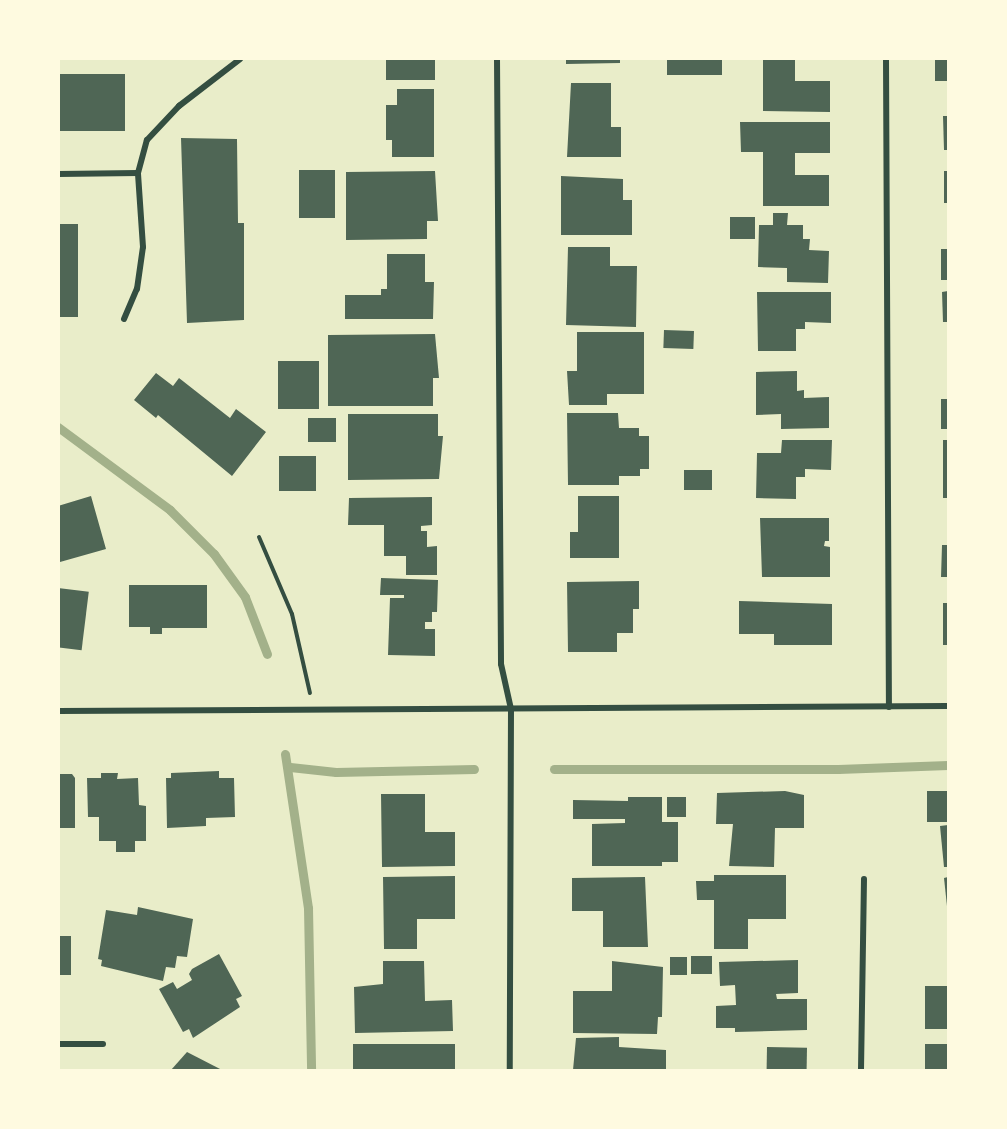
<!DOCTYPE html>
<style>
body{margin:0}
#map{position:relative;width:1007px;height:1129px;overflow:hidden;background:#e9edc9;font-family:Rubik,sans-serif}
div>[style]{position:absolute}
.stream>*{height:9px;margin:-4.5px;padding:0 4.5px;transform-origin:4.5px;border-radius:4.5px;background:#a3b18a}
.building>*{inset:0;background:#4f6655;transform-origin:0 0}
.path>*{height:4px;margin:-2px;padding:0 2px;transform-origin:2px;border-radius:2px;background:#344e41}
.minor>*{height:6px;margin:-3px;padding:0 3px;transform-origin:3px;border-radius:3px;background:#344e41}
span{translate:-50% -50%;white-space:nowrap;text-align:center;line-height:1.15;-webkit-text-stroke:5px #fefae0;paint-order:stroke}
.frame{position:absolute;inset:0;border:60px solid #fefae0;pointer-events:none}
</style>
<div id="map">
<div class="stream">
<i style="left:58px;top:427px;width:139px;rotate:36.5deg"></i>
<i style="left:170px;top:510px;width:62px;rotate:45deg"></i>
<i style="left:214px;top:554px;width:53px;rotate:54.2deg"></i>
<i style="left:245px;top:597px;width:61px;rotate:68.9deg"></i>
<i style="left:285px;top:754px;width:156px;rotate:81.5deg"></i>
<i style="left:308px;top:908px;width:162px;rotate:88.9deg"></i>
<i style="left:290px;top:767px;width:46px;rotate:6.2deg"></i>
<i style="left:336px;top:772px;width:138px;rotate:-1.2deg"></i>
<i style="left:554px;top:769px;width:284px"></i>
<i style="left:838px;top:769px;width:110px;rotate:-2.1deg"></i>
</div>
<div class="building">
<i style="left:386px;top:58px;width:49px;height:22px"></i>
<i style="clip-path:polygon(566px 58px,620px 58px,620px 63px,566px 64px)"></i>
<i style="left:667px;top:58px;width:55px;height:17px"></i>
<i style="clip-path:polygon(763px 58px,795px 58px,795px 81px,830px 81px,830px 112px,763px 111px)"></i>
<i style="left:935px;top:58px;width:13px;height:23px"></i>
<i style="left:125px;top:74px;width:57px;height:67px;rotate:90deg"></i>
<i style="clip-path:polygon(571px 83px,611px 83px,611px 127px,621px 127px,621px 157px,567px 157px)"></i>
<i style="clip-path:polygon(397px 89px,434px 89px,434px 157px,392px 157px,392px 140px,386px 140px,386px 105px,397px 105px)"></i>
<i style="clip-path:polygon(943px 116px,948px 116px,948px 150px,944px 150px)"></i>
<i style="clip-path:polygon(740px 122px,830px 122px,830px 153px,795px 153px,795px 175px,829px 175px,829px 206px,763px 206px,763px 152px,741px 152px)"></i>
<i style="clip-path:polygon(181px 138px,237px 139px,238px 223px,244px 223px,244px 320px,187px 323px)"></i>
<i style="left:299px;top:170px;width:36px;height:48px"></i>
<i style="clip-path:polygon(435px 171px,438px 221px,427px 221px,427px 239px,346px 240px,346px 172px)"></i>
<i style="left:944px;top:171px;width:4px;height:32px"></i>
<i style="clip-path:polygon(561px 176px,623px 179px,623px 200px,632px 200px,632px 235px,561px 235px)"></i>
<i style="clip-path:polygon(773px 213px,788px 213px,787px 225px,803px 225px,803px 239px,810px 239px,809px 250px,829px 251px,828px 283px,787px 282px,787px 268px,758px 267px,759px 225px,773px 225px)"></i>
<i style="left:730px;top:217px;width:25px;height:22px"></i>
<i style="left:58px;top:224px;width:20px;height:93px"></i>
<i style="clip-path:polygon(568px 247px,610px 247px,610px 266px,637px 266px,636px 327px,566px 325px)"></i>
<i style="left:941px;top:249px;width:7px;height:31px"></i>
<i style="clip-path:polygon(387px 254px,425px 254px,425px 282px,434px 282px,433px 319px,345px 319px,345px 295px,381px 295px,381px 289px,387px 289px)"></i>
<i style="clip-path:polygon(948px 291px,948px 322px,943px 322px,942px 292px)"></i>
<i style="clip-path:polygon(757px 292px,831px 292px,831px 323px,805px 322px,805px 329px,796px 329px,796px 351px,758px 351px)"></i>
<i style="left:664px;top:330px;width:30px;height:18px;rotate:2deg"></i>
<i style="clip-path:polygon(577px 332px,644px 332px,644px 394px,607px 394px,607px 405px,569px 405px,567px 371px,577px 371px)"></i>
<i style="clip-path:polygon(435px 334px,439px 378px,433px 378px,433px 406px,328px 406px,328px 335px)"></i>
<i style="left:278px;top:361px;width:41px;height:48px"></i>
<i style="clip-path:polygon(797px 371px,797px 391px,804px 390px,804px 398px,829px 397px,829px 428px,781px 429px,781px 414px,756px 415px,756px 372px)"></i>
<i style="clip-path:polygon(156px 373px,173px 386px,179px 378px,230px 418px,236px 409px,266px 432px,232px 476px,158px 415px,156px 418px,134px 400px)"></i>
<i style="left:941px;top:399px;width:7px;height:30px"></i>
<i style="clip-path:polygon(567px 413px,618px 413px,619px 428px,639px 428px,639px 436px,649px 436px,649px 469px,640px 469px,640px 476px,619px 476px,619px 485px,568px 485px)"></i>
<i style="clip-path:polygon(348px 414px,438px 414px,438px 436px,443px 436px,439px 479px,348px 480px)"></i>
<i style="left:308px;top:418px;width:28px;height:24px"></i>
<i style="clip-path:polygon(782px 440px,832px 440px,831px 470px,805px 469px,805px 477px,796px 477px,796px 499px,756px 498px,757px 453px,781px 453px)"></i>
<i style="left:943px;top:440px;width:5px;height:58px"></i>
<i style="left:279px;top:456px;width:37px;height:35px"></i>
<i style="left:712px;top:470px;width:20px;height:28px;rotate:90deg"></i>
<i style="clip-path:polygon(91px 496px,106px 549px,60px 562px,58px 567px,58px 506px)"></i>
<i style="clip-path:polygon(578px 496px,619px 496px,619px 558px,570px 558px,570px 532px,578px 532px)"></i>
<i style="clip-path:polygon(432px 497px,432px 525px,421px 526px,421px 531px,427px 531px,427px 547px,437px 546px,437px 575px,406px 575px,406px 556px,384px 556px,384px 525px,348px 525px,349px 498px)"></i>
<i style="clip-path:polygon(760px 518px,829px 518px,829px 541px,825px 541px,824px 546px,830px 547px,830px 577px,762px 577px)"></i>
<i style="clip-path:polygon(942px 545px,948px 545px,948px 577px,941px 577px)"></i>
<i style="clip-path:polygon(381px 578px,438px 580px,437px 612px,432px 612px,432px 622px,425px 622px,425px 629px,435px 629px,435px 656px,388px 655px,390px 598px,404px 598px,404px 595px,380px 595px)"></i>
<i style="clip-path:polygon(639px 581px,639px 609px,633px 609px,633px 633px,617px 633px,617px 652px,568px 652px,567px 582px)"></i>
<i style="clip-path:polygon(129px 585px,207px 585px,207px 628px,162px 628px,162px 634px,150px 634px,150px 627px,129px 627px)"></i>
<i style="left:58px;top:588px;width:31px;height:59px;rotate:7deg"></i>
<i style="clip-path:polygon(739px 601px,832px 604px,832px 645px,774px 645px,774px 634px,739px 634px)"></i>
<i style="left:943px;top:603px;width:5px;height:42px"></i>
<i style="clip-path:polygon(219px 771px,219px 778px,234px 778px,235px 817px,206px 818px,206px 826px,167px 828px,166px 778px,171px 778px,171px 773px)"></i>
<i style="clip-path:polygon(101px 773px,118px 773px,117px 779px,138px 778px,139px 805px,146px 806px,146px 841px,135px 841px,135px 852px,116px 852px,116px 841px,99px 841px,99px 817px,88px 817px,87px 778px,101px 778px)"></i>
<i style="clip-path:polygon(58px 774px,72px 774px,75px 778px,75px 828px,58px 828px)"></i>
<i style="clip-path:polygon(785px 791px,804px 795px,804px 828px,775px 828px,774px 867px,729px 866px,733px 824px,716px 824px,717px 793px)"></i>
<i style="left:948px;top:791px;width:31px;height:21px;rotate:90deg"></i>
<i style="clip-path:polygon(381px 794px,425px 794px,425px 832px,455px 832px,455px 866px,382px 867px)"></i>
<i style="clip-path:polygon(628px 797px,662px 797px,662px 822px,678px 822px,678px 862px,662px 862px,662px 866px,592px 866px,592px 824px,625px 823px,625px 819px,573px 819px,573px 800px,628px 801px)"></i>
<i style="left:667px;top:797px;width:19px;height:20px"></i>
<i style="clip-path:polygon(948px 825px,948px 867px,944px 867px,940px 826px)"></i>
<i style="clip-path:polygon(714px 875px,786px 875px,786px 919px,748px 919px,748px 949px,714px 949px,714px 900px,697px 900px,696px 881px,714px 881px)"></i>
<i style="clip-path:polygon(455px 876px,455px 919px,417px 919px,417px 949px,384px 949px,383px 877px)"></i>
<i style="clip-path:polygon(645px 877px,648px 947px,603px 947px,603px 911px,572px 911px,572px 878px)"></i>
<i style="clip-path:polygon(948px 877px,948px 906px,947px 906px,944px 878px)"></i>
<i style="clip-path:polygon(138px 907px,193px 919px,187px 957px,177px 956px,175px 968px,166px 967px,163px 981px,101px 966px,102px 960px,98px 959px,106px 910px,137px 915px)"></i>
<i style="left:58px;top:936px;width:13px;height:39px"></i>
<i style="clip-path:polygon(219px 954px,242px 996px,236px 999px,240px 1007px,193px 1038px,189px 1029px,183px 1032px,159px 989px,173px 982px,177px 989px,192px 980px,189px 974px,192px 969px)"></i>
<i style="left:712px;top:956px;width:18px;height:21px;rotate:90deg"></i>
<i style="left:670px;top:957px;width:17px;height:18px"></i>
<i style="clip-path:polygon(798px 960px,798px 993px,776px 994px,777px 999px,807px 999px,807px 1030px,735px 1032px,735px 1028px,716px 1028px,716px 1006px,736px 1005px,735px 985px,720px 986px,719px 962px)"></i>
<i style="clip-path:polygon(383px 961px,424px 961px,425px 1001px,452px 1000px,453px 1031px,355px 1033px,354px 987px,383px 984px)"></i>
<i style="clip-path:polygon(612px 961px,663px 967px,662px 1017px,658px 1017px,657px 1034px,573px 1033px,573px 991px,612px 991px)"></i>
<i style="left:925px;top:986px;width:23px;height:43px"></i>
<i style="clip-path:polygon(619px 1037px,619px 1047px,666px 1050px,666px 1070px,573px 1070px,576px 1038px)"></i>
<i style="left:353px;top:1044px;width:102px;height:26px"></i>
<i style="left:925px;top:1044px;width:23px;height:26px"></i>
<i style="left:767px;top:1047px;width:40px;height:23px;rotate:1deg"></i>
<i style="clip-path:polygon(187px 1052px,222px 1070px,171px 1070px)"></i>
</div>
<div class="path">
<i style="left:259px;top:537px;width:84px;rotate:66.8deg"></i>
<i style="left:292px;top:614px;width:81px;rotate:77.2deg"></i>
</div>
<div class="minor">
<i style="left:497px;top:58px;width:606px;rotate:89.62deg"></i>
<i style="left:501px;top:664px;width:46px;rotate:77.5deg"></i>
<i style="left:511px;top:709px;width:361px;rotate:90.2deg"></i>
<i style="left:886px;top:58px;width:649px;rotate:89.74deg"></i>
<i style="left:58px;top:174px;width:80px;rotate:-0.7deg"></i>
<i style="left:124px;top:319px;width:33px;rotate:-67deg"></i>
<i style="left:137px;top:289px;width:42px;rotate:-81.9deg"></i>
<i style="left:143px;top:247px;width:74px;rotate:-93.9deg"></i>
<i style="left:138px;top:173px;width:34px;rotate:-75deg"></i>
<i style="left:147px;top:140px;width:47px;rotate:-46.7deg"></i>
<i style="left:179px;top:106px;width:77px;rotate:-37.6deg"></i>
<i style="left:58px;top:711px;width:890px;rotate:-0.32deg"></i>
<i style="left:58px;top:1044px;width:45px"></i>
<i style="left:861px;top:1070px;width:191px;rotate:-89.1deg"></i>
</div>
<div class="frame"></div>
</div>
